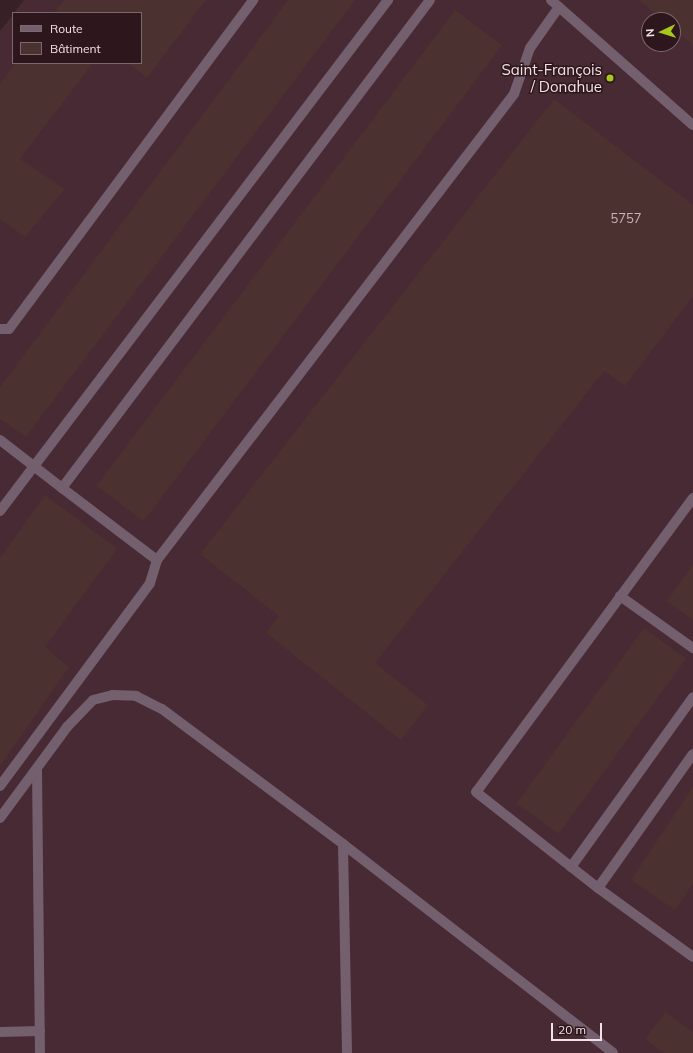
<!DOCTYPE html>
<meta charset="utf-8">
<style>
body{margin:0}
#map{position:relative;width:693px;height:1053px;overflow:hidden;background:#382027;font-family:Mulish,sans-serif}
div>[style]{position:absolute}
.built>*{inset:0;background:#472a33}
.building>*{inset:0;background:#4b312f;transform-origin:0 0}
.minor>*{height:10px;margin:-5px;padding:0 5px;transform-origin:5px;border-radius:5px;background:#735f6d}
.dots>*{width:11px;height:11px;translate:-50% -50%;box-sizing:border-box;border:2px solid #2d171d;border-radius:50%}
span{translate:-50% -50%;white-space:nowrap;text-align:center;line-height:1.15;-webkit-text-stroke:3px #2d171d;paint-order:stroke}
.number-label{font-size:13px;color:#c8b5b8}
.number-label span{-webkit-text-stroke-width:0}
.poi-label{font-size:15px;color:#f2e1e5}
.right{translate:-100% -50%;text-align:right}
.legend{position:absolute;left:12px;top:12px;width:130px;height:52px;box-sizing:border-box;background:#2d171d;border:1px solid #7c686d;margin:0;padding:5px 7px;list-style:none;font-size:12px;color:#f2e1e5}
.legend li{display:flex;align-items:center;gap:8px;height:20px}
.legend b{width:20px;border:1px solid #7c686d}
.north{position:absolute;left:641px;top:12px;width:40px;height:40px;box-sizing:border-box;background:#2d171d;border:1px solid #7c686d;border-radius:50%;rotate:266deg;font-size:11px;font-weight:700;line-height:16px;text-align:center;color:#f2e1e5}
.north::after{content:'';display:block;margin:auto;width:14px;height:18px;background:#a8c71d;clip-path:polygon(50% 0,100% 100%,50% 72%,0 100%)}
.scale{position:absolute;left:551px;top:1023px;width:51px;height:18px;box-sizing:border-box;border:2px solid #f2e1e5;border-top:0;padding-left:5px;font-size:12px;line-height:14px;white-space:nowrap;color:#f2e1e5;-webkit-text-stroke:3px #2d171d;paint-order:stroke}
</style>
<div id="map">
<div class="built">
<i style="clip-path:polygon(evenodd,24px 0,693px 0,693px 1053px,0 1053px,0 31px,13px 15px,13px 63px,141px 63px,141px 13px,14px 13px,24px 0,649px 20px,673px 20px,673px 44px,649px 44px,649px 20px)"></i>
</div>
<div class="building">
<i style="clip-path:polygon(64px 0,206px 0,147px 78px,128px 63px,141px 63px,141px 13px,54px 13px)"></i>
<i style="clip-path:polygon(288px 0,355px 0,26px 437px,0 419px,0 387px)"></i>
<i style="clip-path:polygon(638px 0,693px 0,693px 45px,673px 29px,673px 20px,663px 20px)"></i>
<i style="left:455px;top:10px;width:59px;height:596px;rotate:37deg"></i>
<i style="clip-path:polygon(16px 63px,93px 63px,20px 159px,65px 189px,25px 237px,0 219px,0 84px)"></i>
<i style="clip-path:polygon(554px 99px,693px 205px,693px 296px,625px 386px,604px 371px,375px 663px,428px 705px,401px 740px,266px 633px,279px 616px,200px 554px)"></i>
<i style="clip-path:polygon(45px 495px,117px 549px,45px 647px,69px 667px,0 766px,0 558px)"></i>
<i style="clip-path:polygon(693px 564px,693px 620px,667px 601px)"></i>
<i style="left:644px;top:628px;width:52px;height:217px;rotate:36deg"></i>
<i style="clip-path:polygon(693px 787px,693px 884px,675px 910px,631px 880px)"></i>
<i style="clip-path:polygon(665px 1012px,693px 1032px,693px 1053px,664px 1053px,645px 1039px)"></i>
</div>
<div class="minor">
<i style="left:551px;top:0;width:189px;rotate:41.4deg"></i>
<i style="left:0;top:329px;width:9px"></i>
<i style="left:9px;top:329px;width:410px;rotate:-53.4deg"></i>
<i style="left:0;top:440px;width:78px;rotate:37.7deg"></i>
<i style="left:62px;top:488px;width:611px;rotate:-52.98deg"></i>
<i style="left:62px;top:488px;width:119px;rotate:37.2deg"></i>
<i style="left:157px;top:560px;width:587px;rotate:-52.54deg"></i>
<i style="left:514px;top:94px;width:49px;rotate:-70.8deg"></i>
<i style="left:530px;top:48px;width:50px;rotate:-54.7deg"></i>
<i style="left:693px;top:498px;width:365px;rotate:126.4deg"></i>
<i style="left:476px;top:792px;width:155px;rotate:38.2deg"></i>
<i style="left:598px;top:888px;width:164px;rotate:-54.7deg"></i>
<i style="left:0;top:511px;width:642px;rotate:-52.79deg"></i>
<i style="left:620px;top:596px;width:90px;rotate:35.5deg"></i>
<i style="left:37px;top:770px;width:283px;rotate:89.4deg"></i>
<i style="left:0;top:786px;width:252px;rotate:-53.5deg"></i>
<i style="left:150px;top:583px;width:24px;rotate:-73deg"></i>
<i style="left:0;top:818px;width:113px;rotate:-53.6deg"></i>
<i style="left:67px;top:727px;width:37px;rotate:-46deg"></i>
<i style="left:93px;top:700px;width:21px;rotate:-14deg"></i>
<i style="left:113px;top:695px;width:23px;rotate:2deg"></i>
<i style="left:136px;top:696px;width:29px;rotate:27deg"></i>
<i style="left:162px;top:709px;width:226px;rotate:36.7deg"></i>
<i style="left:343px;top:844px;width:341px;rotate:37.7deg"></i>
<i style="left:343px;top:844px;width:209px;rotate:88.9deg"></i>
<i style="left:571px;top:867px;width:209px;rotate:-54.3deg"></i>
<i style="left:598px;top:888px;width:117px;rotate:36deg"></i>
<i style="left:0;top:1032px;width:40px;rotate:-1.4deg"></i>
</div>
<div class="dots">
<i style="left:610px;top:78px;background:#a8c71d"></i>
</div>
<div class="number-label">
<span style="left:626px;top:218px">5757</span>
</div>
<div class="poi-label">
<span class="right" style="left:602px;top:78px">Saint-François<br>/ Donahue</span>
</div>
<ul class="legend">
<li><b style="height:5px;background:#735f6d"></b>Route</li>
<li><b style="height:11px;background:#4b312f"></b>Bâtiment</li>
</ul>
<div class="north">N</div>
<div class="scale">20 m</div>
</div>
